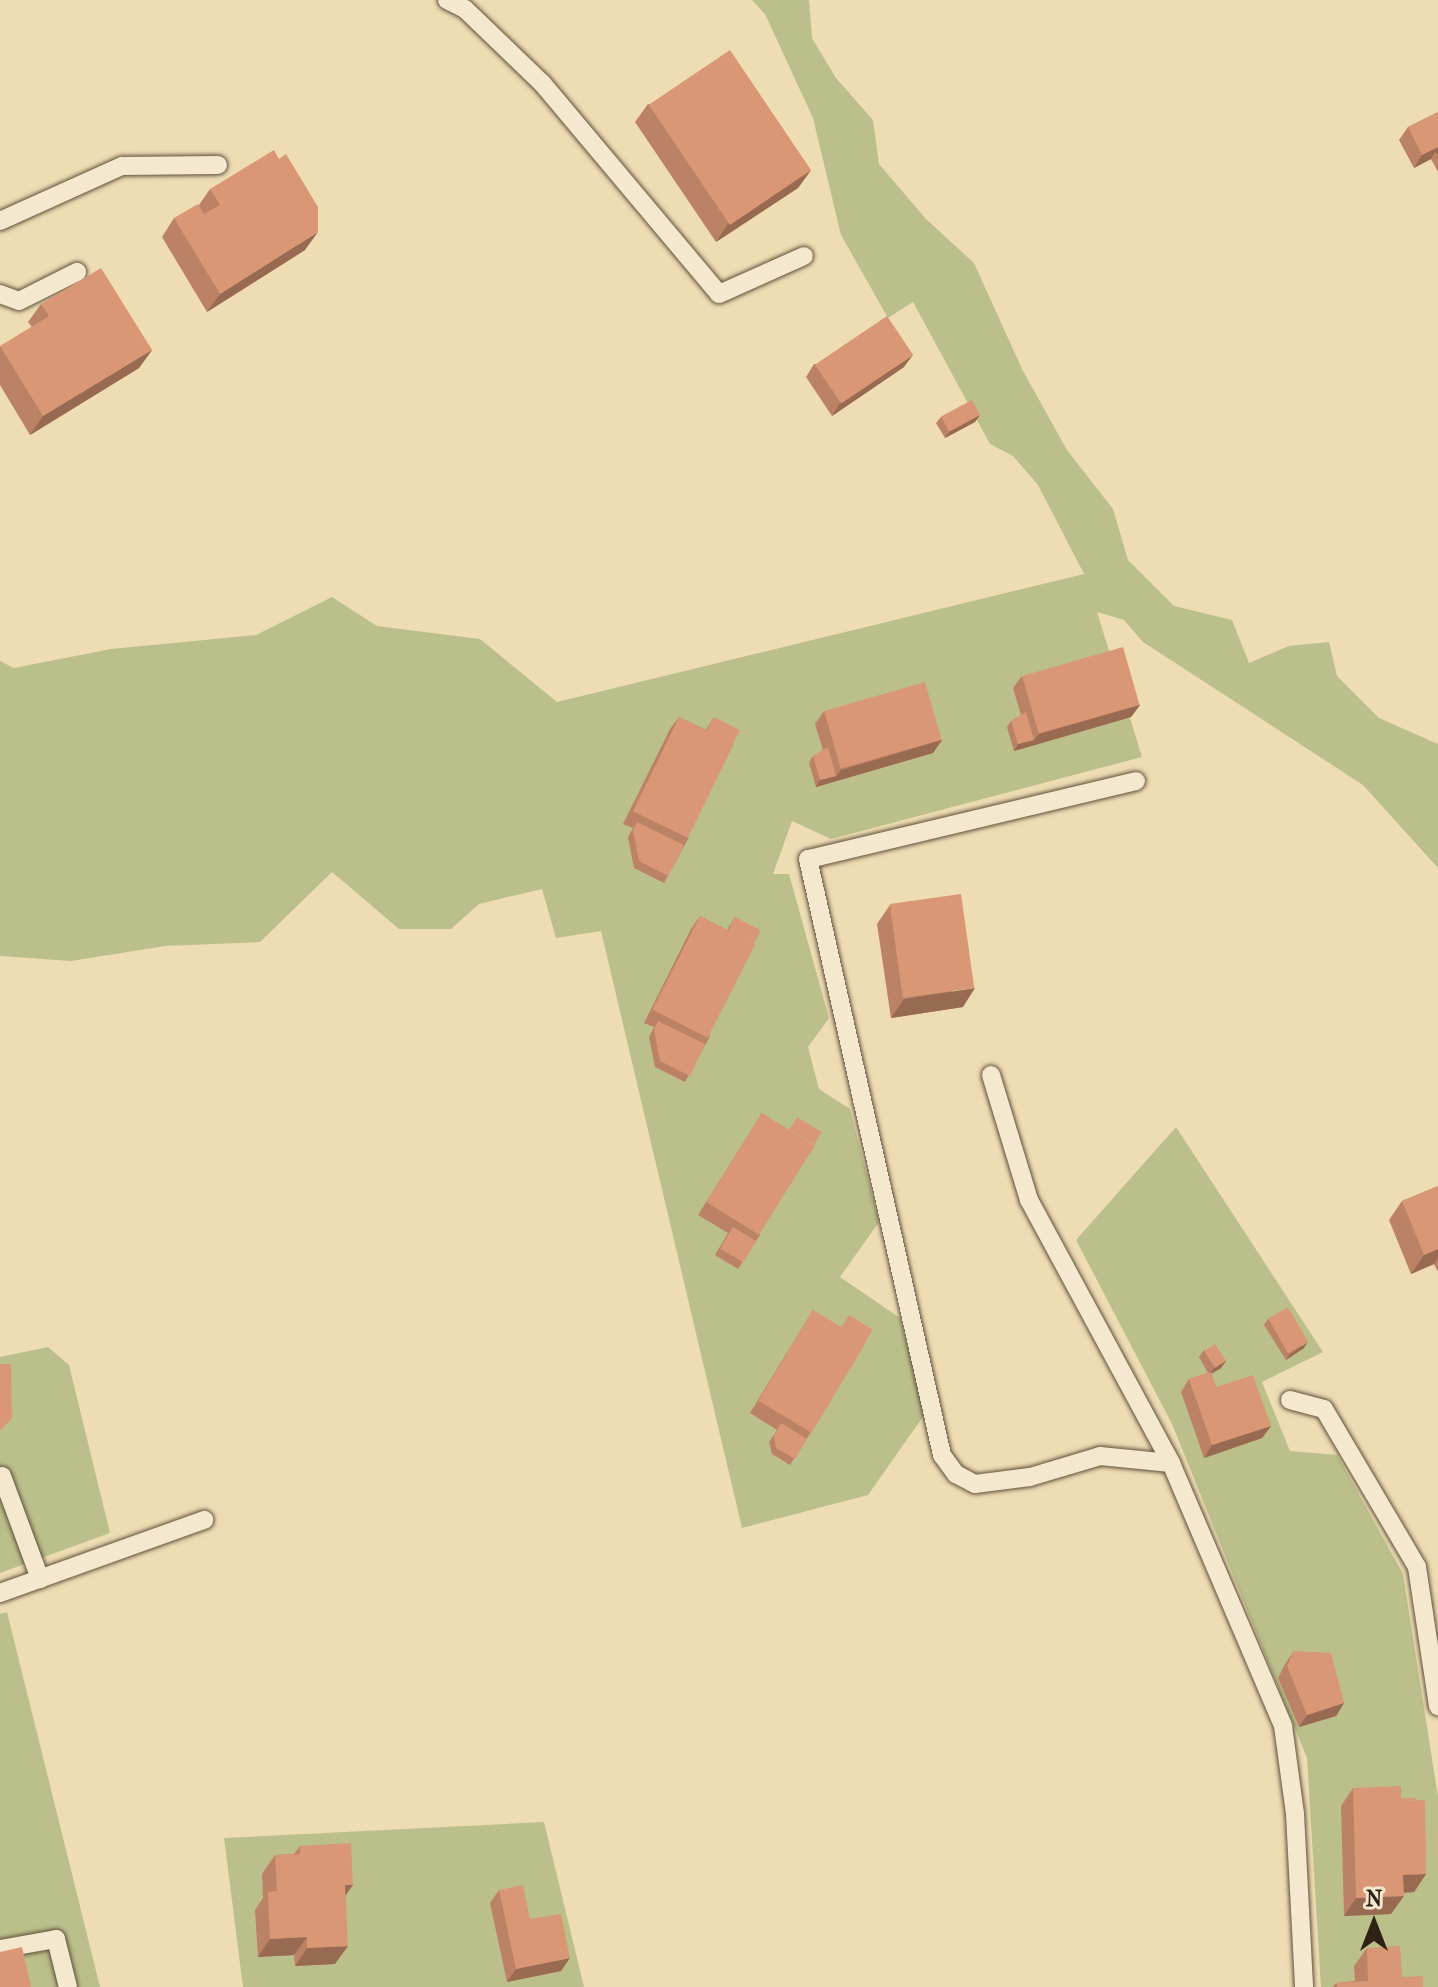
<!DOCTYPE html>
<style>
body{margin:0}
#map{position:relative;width:1438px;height:1987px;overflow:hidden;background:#eedcb3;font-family:"IM FELL French Canon",serif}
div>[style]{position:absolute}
.green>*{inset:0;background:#bbc08b}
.roads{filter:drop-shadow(0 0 2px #5f503c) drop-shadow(0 0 2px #5f503c)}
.lane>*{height:18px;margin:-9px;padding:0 9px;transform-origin:9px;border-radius:9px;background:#f4e8ce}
.wall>*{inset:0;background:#bb8265}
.shaded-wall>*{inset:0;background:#986a52}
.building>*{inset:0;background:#d99775;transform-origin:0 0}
span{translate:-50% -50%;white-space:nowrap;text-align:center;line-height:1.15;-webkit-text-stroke:7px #f4e8ce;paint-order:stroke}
.north{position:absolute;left:1334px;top:1883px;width:80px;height:80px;-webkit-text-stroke:6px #f4e8ce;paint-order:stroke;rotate:0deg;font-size:22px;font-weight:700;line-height:32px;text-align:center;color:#2f2115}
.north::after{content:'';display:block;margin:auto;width:28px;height:36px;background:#2f2115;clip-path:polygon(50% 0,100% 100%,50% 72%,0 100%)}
</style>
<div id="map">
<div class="green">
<i style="clip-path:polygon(752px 0,809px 0,812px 38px,836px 78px,873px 120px,879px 164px,926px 219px,974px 263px,1023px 371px,1067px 450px,1113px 509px,1128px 560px,1174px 606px,1232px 620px,1249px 663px,1289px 646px,1329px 642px,1337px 676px,1379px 718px,1438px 744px,1438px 868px,1363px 785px,1143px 642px,1124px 620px,1097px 612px,1142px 757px,831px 839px,792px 821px,773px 874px,789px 874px,829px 1018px,808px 1047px,819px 1089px,850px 1109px,879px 1222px,840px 1277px,900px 1318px,925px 1414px,868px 1495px,742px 1528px,601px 931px,556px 938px,542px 889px,479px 904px,451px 929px,399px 929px,332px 872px,260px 942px,165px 946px,71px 961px,0 956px,0 661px,14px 668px,111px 649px,256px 635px,332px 597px,377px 626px,480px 639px,557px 702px,1084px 574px,1038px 485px,1013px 456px,990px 444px,913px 302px,888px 318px,841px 235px,813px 118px,765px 14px)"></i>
<i style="clip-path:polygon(1176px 1127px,1323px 1352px,1262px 1382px,1290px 1451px,1337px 1455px,1403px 1574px,1438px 1797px,1438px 1987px,1321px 1987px,1307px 1758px,1172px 1424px,1076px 1240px)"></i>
<i style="clip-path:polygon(48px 1347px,69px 1365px,110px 1533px,0 1573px,0 1357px)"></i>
<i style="clip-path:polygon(7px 1612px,100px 1987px,0 1987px,0 1614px)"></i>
<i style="clip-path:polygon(544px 1822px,584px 1987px,243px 1987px,224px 1838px)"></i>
</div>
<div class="roads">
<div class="lane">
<i style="left:447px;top:0;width:20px;rotate:27deg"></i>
<i style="left:465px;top:9px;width:107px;rotate:43.9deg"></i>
<i style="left:542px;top:83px;width:275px;rotate:50deg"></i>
<i style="left:719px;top:294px;width:93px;rotate:-24.1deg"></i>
<i style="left:0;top:221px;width:134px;rotate:-24.3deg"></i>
<i style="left:122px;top:166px;width:96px;rotate:-0.6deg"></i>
<i style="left:0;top:294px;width:20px;rotate:20deg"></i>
<i style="left:19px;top:301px;width:65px;rotate:-26.6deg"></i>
<i style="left:1136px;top:781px;width:337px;rotate:166.6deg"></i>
<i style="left:808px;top:859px;width:611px;rotate:77.33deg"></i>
<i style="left:942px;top:1455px;width:24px;rotate:54deg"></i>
<i style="left:956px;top:1474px;width:21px;rotate:28deg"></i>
<i style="left:975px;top:1484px;width:55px;rotate:-7.3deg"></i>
<i style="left:1030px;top:1477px;width:73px;rotate:-16.7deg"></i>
<i style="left:1100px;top:1456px;width:71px;rotate:5.6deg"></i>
<i style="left:991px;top:1075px;width:131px;rotate:73.1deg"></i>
<i style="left:1029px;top:1200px;width:299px;rotate:61.6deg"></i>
<i style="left:1171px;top:1463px;width:286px;rotate:66.9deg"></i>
<i style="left:1283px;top:1726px;width:89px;rotate:82.2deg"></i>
<i style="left:1295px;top:1814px;width:173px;rotate:87deg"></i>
<i style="left:1290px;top:1400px;width:35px;rotate:15deg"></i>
<i style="left:1324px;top:1409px;width:183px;rotate:59.5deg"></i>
<i style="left:1417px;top:1567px;width:141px;rotate:81.4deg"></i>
<i style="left:2px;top:1476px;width:110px;rotate:69.7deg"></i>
<i style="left:0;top:1593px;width:217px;rotate:-19.7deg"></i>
<i style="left:0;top:1949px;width:57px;rotate:-10.1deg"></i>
<i style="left:56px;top:1939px;width:49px;rotate:76deg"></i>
</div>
</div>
<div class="wall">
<i style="clip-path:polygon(648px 104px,811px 170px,798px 188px,716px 242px,635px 122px)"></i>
<i style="clip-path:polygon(1438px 112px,1438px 172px,1431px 159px,1414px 168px,1399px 140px,1408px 127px)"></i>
<i style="clip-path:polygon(210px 189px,305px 250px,207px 312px,162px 237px,174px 218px,199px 205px)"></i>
<i style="clip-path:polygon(41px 304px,152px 350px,139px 368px,30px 435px,0 385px,0 347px,32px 327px,28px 322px)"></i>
<i style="clip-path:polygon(814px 364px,904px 367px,832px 416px,806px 377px)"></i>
<i style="clip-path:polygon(980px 415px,975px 422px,945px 438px,936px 423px,941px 417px)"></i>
<i style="clip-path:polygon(1022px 676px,1140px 705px,1131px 717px,1014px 751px,1007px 727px,1011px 721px,1021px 715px,1013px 688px)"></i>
<i style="clip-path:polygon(824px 711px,942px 740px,933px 753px,816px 787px,809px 763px,813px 756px,823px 750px,815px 724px)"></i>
<i style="clip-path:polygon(679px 717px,706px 730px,714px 717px,688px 839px,664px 883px,634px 868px,628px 837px,633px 828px,623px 824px,670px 729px)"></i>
<i style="clip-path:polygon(890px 905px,963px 1007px,891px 1018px,877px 924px)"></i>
<i style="clip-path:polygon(700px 916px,727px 930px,735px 917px,709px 1038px,685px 1082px,655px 1067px,649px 1037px,654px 1027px,644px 1023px,691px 929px)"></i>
<i style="clip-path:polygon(762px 1113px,760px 1235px,738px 1269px,715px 1255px,728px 1233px,698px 1215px)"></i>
<i style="clip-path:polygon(1438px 1186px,1438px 1272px,1434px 1264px,1411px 1274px,1389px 1220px,1402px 1201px)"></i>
<i style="clip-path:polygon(813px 1310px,811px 1432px,790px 1465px,772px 1454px,769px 1442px,777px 1430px,750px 1413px)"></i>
<i style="clip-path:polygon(1268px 1319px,1304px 1348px,1286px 1360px,1264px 1325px)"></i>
<i style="clip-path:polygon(1204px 1350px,1226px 1361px,1221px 1368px,1211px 1374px,1216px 1387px,1271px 1426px,1262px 1438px,1204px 1458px,1181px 1392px,1189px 1379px,1208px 1373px,1199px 1357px)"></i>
<i style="clip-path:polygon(1294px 1651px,1344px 1703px,1336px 1716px,1299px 1727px,1278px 1678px,1285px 1664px)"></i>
<i style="clip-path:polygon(1353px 1788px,1401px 1798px,1426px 1874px,1414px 1892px,1404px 1893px,1391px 1914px,1344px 1916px,1341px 1806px)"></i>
<i style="clip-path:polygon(300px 1846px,346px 1896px,335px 1964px,295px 1966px,294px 1955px,258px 1957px,255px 1910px,263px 1898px,262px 1874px,275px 1855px,294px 1854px)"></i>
<i style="clip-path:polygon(499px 1890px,530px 1919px,561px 1971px,507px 1982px,490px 1903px)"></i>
<i style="clip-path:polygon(1367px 1948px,1402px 1977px,1423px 1987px,1333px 1987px,1336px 1983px,1355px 1981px,1354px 1966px)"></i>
</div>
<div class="shaded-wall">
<i style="clip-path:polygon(1438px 147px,1438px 155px,1435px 152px,1431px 159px,1414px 168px,1422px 155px)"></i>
<i style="clip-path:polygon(811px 170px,798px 188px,716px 242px,728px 224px)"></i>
<i style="clip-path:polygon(318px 232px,305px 250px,207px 312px,220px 294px)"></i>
<i style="clip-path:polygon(152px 350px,139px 368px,30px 435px,43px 416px)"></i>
<i style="clip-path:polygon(913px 355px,904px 367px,832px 416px,840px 403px)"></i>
<i style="clip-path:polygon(980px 415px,975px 422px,945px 438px,949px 432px)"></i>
<i style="clip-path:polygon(1140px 705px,1131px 717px,1014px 751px,1018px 744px,1034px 740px,1039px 734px)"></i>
<i style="clip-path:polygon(942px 740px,933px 753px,816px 787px,820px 780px,836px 776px,841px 770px)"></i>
<i style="clip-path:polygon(975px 988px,963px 1007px,891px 1018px,904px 999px)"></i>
<i style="clip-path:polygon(1438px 1249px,1438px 1258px,1434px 1264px,1411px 1274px,1424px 1255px)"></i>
<i style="clip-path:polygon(1308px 1342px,1304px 1348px,1286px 1360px,1290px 1354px)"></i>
<i style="clip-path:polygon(1226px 1361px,1221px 1368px,1209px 1375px,1214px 1368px)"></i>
<i style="clip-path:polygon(1271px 1426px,1262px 1438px,1204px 1458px,1212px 1445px)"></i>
<i style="clip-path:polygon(1344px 1703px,1336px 1716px,1299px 1727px,1307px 1715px)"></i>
<i style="clip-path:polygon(1426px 1874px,1414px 1892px,1390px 1893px,1403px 1875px)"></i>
<i style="clip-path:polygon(345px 1885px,353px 1885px,340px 1903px)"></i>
<i style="clip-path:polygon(1404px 1896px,1391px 1914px,1344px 1916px,1356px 1898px)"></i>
<i style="clip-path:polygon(307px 1937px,294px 1955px,258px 1957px,270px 1939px)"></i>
<i style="clip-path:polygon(348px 1946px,335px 1964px,295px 1966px,307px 1948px)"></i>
<i style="clip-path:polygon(570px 1958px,561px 1971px,507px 1982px,516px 1969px)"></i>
</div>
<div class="building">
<i style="left:730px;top:50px;width:145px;height:98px;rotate:56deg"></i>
<i style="clip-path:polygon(1438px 112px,1438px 147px,1422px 155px,1408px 127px)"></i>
<i style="clip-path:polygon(274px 150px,279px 159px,286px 154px,318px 207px,318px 232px,220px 294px,174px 218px,198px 204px,204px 214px,220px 205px,210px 189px)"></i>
<i style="clip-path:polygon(101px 268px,152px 350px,43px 416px,0 346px,49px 316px,41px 304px)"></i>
<i style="left:887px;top:316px;width:47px;height:87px;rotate:56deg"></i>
<i style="left:972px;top:400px;width:17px;height:35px;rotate:62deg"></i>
<i style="left:1123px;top:647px;width:60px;height:105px;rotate:74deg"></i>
<i style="left:925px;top:682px;width:60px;height:105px;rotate:74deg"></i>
<i style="clip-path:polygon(1026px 712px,1034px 740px,1018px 744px,1011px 721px)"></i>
<i style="left:679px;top:717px;width:61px;height:105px;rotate:26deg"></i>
<i style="left:714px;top:717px;width:29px;height:16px;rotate:27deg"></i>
<i style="clip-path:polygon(828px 747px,836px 776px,820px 780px,813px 756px)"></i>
<i style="clip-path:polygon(637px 822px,684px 845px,668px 876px,639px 861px,633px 831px)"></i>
<i style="left:961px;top:894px;width:95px;height:72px;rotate:82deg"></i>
<i style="left:700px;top:916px;width:62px;height:105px;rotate:27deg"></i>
<i style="left:735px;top:917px;width:29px;height:15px;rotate:27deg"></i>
<i style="clip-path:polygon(658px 1021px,705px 1044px,690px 1076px,660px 1061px,654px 1030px)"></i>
<i style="left:762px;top:1113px;width:62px;height:105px;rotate:32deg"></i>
<i style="left:797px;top:1117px;width:29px;height:15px;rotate:31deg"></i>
<i style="clip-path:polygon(1438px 1186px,1438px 1249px,1424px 1255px,1402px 1201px)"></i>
<i style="left:733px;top:1227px;width:27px;height:25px;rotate:31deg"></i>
<i style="left:1288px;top:1307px;width:40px;height:23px;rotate:60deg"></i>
<i style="left:813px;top:1310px;width:62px;height:106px;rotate:31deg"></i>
<i style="left:849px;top:1315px;width:28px;height:15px;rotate:32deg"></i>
<i style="left:1215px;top:1344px;width:20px;height:13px;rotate:57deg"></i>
<i style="clip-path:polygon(0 1364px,11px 1364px,12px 1418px,0 1431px)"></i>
<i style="clip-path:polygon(1211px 1372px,1216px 1387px,1253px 1375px,1271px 1426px,1212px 1445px,1189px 1379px)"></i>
<i style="clip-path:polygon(781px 1423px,807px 1439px,795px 1459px,776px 1448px,774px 1436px)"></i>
<i style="clip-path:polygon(1294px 1651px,1331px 1653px,1344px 1703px,1307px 1715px,1287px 1666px)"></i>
<i style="clip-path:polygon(1401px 1786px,1401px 1801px,1425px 1800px,1426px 1874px,1403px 1875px,1404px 1896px,1356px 1898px,1353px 1788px)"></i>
<i style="clip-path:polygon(1401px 1798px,1416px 1798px,1416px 1800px,1401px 1801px)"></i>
<i style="clip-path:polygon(351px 1843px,353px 1885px,345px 1885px,348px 1946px,307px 1948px,307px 1937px,270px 1939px,268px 1892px,277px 1891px,275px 1855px,300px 1854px,300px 1846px)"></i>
<i style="clip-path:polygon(523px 1885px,530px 1919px,561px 1914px,570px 1958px,516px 1969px,499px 1890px)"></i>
<i style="clip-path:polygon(1400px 1946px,1402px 1977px,1423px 1976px,1423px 1987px,1337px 1987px,1336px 1983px,1368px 1981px,1367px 1948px)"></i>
<i style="clip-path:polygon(22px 1947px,31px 1987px,0 1987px,0 1952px)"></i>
</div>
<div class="north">N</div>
</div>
